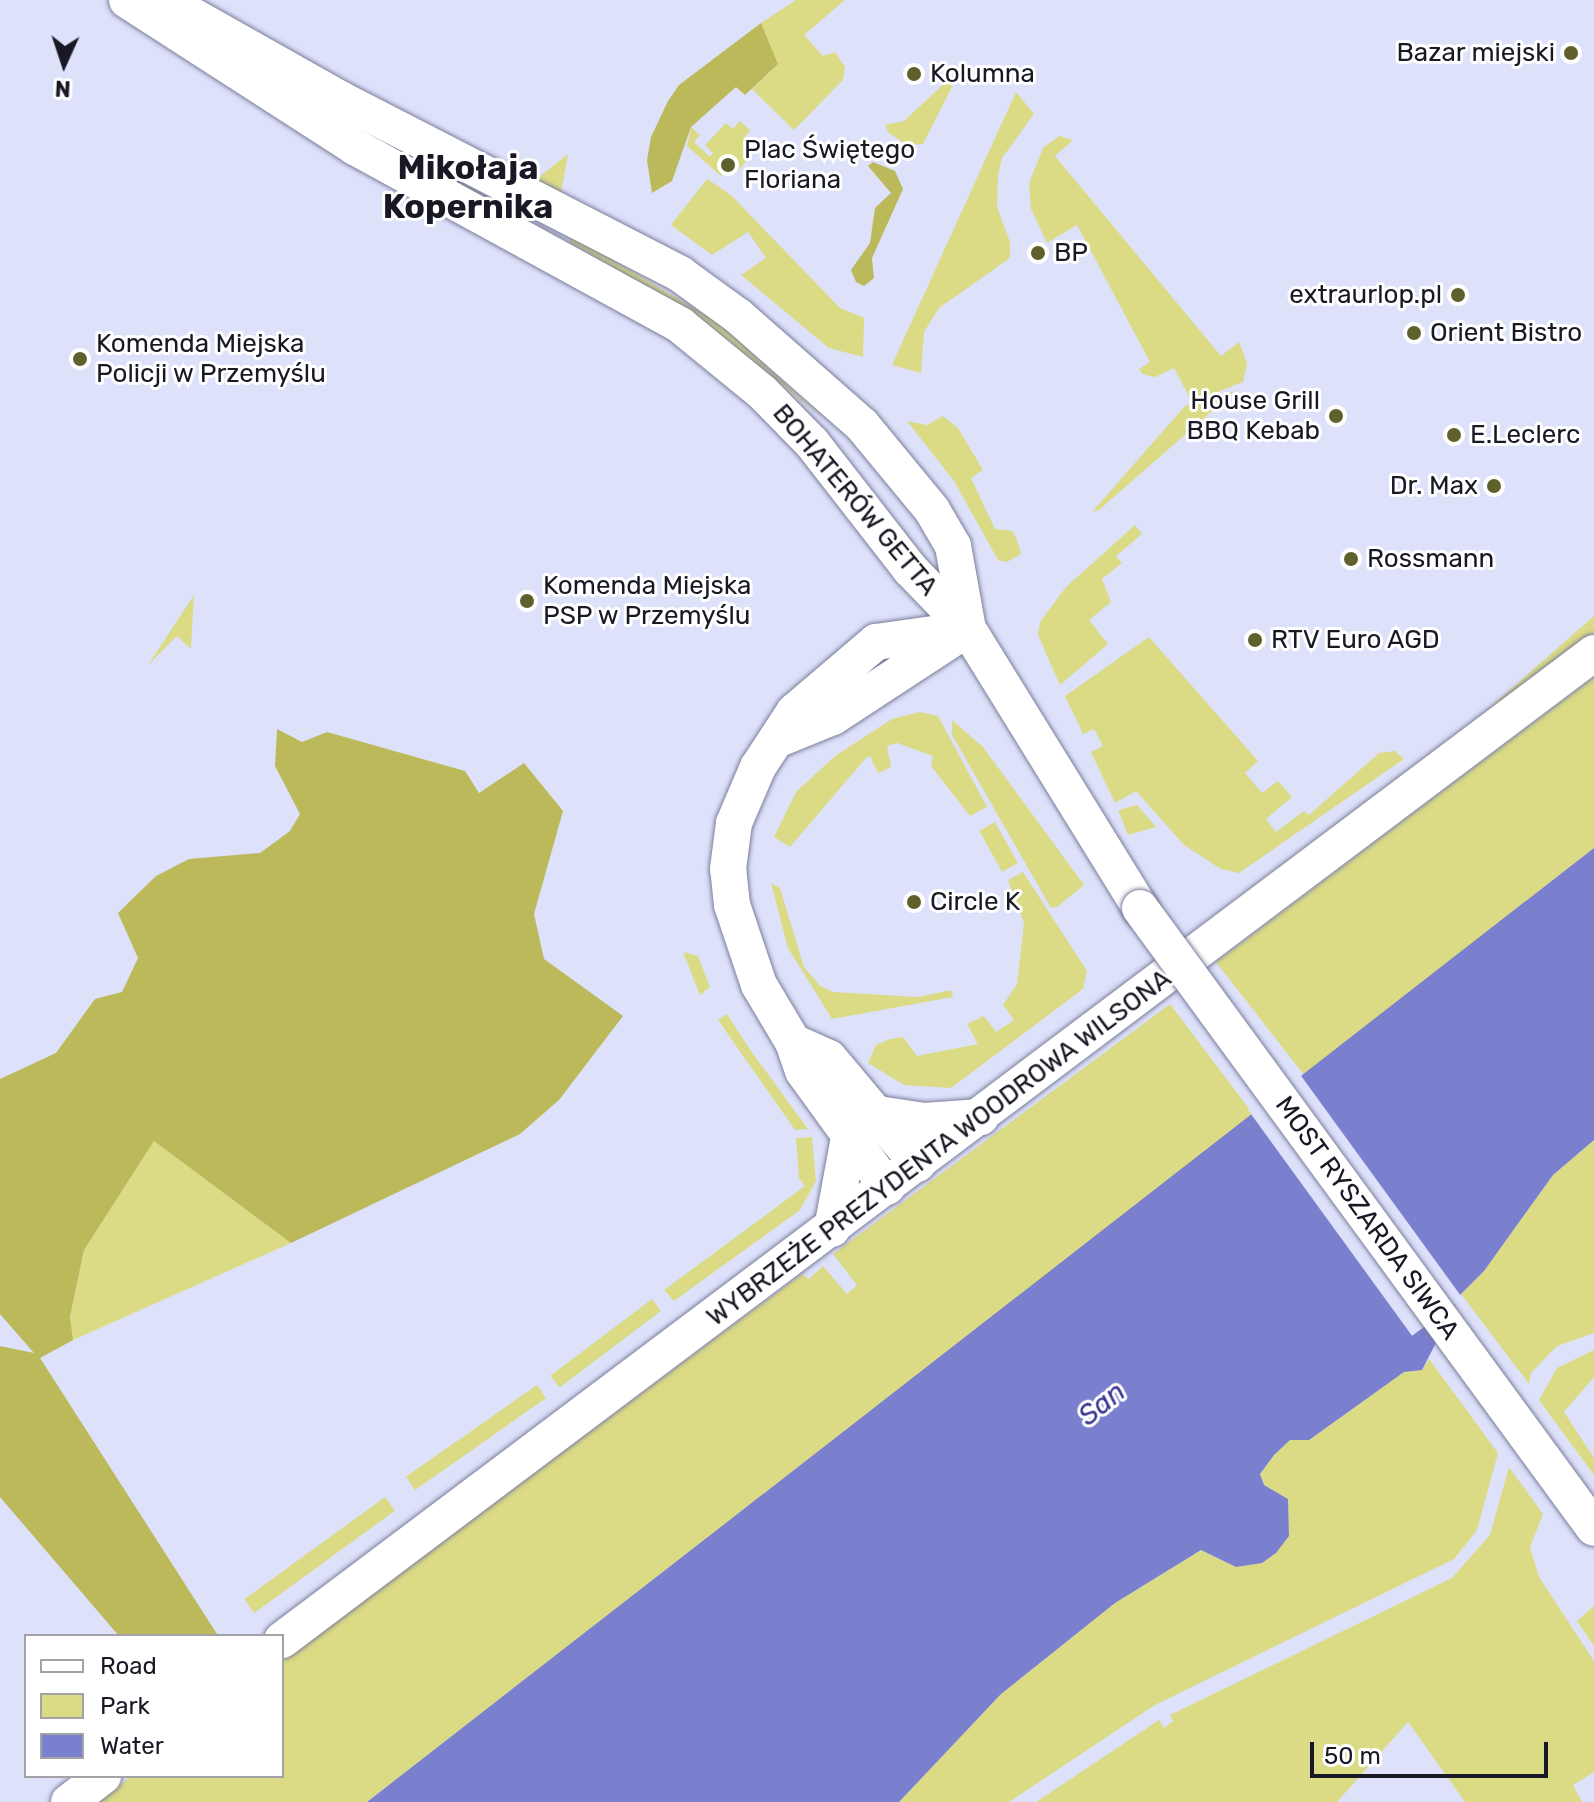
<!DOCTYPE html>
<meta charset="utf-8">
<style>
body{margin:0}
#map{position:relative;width:1594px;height:1802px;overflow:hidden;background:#dde1fa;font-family:Rubik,sans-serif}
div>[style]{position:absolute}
.green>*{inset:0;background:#dbdb86;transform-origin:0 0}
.forest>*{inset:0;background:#bbb95a}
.water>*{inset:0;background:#7a7fce}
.pier>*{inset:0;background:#dde1fa;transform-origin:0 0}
.roads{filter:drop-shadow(0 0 2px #7b7e9a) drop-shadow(0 0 2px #7b7e9a)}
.secondary>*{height:36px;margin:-18px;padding:0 18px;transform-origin:18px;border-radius:18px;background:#fff}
.bridges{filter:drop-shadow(0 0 2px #7b7e9a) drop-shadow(0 0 2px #7b7e9a)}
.secondary-bridge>*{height:36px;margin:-18px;padding:0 18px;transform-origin:18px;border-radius:18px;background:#fff}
.dots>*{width:22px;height:22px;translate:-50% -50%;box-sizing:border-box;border:4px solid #fff;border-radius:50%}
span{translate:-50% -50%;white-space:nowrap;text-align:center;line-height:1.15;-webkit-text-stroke:6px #fff;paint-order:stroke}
.poi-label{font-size:26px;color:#181924}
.right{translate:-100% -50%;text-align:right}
.left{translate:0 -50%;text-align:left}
.street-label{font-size:26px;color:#181924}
.water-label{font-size:28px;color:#3c3694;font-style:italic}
.district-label{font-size:34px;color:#181924;font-weight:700}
.legend{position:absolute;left:24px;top:1634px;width:260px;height:144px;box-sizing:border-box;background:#fff;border:2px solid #a3a3a7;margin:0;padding:10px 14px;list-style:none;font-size:24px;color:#181924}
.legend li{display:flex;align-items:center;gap:16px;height:40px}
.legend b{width:40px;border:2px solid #a3a3a7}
.north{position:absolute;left:24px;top:24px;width:80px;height:80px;-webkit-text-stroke:6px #fff;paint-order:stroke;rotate:183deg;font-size:22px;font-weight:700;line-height:32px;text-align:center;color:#181924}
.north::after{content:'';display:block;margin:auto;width:28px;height:36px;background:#181924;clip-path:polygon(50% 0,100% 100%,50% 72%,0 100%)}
.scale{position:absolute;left:1310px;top:1742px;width:238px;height:36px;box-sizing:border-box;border:4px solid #181924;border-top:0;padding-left:10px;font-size:24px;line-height:28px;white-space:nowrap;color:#181924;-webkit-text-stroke:6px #fff;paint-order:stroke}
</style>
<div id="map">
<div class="green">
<i style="clip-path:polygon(796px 0,845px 0,804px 35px,823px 56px,835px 52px,845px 67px,843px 80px,794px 130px,752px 89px,778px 64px,761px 23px)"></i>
<i style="clip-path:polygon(962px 67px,923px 144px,907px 145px,889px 133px,885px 125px,904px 121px)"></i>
<i style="clip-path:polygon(1016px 92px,1034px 114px,1002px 158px,998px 175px,997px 207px,1010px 242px,1010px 258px,939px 308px,924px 332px,921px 373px,892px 365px)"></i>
<i style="clip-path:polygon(740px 121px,750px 130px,744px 138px,751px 145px,745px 152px,750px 157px,735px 174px,728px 169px,721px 176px,687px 146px,691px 127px,700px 135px,694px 142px,710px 157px,713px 153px,705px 145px,726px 123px,733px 129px)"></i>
<i style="clip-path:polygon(1059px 136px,1073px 140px,1055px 156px,1221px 356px,1239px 342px,1247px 363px,1243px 382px,1192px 402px,1174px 368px,1155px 377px,1142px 374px,1139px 369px,1150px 362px,1077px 225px,1047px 243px,1031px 209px,1029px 183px,1043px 148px)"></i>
<i style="clip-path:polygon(568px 154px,561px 193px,535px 180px)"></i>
<i style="clip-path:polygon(707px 179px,731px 195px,840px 308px,864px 318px,863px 357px,829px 348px,741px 275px,766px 258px,748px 232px,712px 255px,671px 225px)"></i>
<i style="clip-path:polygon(572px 236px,719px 323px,820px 416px,700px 318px,569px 242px)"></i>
<i style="clip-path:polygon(1235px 391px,1099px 510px,1092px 512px,1185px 406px)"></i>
<i style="clip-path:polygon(943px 416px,958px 428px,983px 470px,971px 478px,995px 529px,1012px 531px,1017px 540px,1021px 554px,1007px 562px,998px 560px,954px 481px,907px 421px,927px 425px)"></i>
<i style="clip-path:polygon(1135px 525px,1142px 534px,1116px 556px,1122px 563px,1102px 579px,1111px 602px,1089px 620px,1108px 644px,1060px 685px,1038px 635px,1040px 622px,1066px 587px)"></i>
<i style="clip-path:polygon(194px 595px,191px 649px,177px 636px,148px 665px)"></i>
<i style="clip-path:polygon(1594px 616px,1594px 632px,1464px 730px)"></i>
<i style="clip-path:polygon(1149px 637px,1258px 761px,1245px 773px,1262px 793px,1278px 781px,1292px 797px,1266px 819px,1276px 832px,1304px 811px,1309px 815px,1379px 753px,1395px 751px,1404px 759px,1239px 873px,1221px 869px,1184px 845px,1136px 791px,1115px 803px,1091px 752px,1103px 746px,1094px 729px,1083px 734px,1065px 696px)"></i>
<i style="clip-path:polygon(1594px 677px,1594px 848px,1304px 1075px,1216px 962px)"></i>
<i style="clip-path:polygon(920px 712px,938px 716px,987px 807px,970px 816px,931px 766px,933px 756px,897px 743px,887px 746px,891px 767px,878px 773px,870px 756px,865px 759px,790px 847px,774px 837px,796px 792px,835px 756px,892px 719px)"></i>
<i style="clip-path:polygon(952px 720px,983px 747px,1084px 885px,1057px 907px,1051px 908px,952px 735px)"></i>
<i style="clip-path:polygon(1137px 805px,1156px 827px,1128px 835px,1118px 810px)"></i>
<i style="left:995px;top:822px;width:47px;height:18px;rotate:61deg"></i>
<i style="clip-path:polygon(1023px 872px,1087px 971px,1083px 989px,951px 1088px,904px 1085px,868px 1063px,876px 1045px,890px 1039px,903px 1037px,917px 1056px,978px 1044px,967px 1024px,984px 1016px,996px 1032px,1014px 1020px,1003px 1005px,1017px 984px,1024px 923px,1008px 880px)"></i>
<i style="clip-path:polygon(771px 883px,780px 888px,804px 967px,820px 986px,833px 992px,918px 997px,951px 990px,953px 997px,832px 1019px,788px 948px)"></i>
<i style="clip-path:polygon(683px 952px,698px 956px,710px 987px,700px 995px)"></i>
<i style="clip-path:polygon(1170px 1004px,1253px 1114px,367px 1802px,97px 1802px,131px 1776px,282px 1776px,282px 1661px,802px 1274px,809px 1279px,823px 1266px,847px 1294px,857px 1285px,833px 1254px)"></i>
<i style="clip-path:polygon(727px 1014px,751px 1051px,808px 1129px,795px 1130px,718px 1020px)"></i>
<i style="clip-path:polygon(812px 1137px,816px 1181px,800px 1210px,674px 1301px,664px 1290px,805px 1186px,799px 1178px,796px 1138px)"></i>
<i style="clip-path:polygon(1594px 1140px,1594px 1333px,1557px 1346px,1531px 1373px,1529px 1384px,1461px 1294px,1484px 1271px,1553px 1175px)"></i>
<i style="clip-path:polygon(154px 1141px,291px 1243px,73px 1340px,70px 1318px,84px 1250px)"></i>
<i style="left:652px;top:1299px;width:15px;height:127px;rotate:53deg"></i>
<i style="clip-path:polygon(1594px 1350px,1594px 1377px,1564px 1412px,1594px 1458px,1594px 1475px,1539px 1400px,1557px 1368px)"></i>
<i style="clip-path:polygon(1429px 1359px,1498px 1453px,1477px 1530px,1454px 1559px,1155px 1705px,1009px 1802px,899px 1802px,1001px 1694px,1115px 1603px,1201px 1550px,1236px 1567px,1289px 1536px,1288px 1499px,1264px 1485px,1260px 1474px,1274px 1455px,1290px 1440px,1309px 1440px,1404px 1372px,1422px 1370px)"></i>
<i style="left:537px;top:1385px;width:16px;height:160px;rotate:55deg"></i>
<i style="clip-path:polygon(1509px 1467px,1543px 1514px,1530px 1547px,1539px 1577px,1594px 1661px,1594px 1772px,1573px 1785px,1582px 1802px,1465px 1802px,1408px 1722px,1337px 1802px,1036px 1802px,1159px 1720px,1164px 1728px,1173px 1721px,1170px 1715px,1452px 1578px,1490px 1535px)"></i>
<i style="left:385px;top:1497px;width:17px;height:174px;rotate:54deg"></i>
<i style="clip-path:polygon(1594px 1606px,1594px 1646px,1577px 1621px)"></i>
</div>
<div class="forest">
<i style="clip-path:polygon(761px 23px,778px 64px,745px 95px,736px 87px,691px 127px,672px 181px,652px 193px,647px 160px,651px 137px,668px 101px,679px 85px)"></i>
<i style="clip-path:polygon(873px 162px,895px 171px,903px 189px,872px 258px,874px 278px,864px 286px,856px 282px,851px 270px,870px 243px,875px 208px,891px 193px,868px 166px)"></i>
<i style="clip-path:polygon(277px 729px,302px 742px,327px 732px,465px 771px,479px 793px,524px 763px,563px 811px,534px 914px,544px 959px,623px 1016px,559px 1100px,520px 1134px,291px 1243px,154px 1141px,84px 1250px,70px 1317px,73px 1340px,40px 1358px,217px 1634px,119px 1636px,0 1497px,0 1346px,34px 1353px,0 1314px,0 1079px,56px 1053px,95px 999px,122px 992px,138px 958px,118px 913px,156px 876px,189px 859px,260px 853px,290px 831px,300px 814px,275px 766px)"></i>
</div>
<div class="water">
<i style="clip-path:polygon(1594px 848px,1594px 1140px,1553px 1175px,1484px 1271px,1461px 1294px,1422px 1370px,1404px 1372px,1309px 1440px,1290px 1440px,1274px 1455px,1260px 1474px,1264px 1485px,1288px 1499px,1289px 1536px,1276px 1553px,1262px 1563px,1236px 1567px,1201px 1550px,1115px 1603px,1001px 1694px,899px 1802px,367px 1802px)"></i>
</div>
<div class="pier">
<i style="left:1299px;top:1073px;width:279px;height:63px;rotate:54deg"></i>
</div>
<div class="roads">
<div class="secondary">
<i style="left:127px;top:0;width:271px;rotate:32.8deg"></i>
<i style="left:355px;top:147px;width:371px;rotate:28.7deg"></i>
<i style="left:680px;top:325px;width:106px;rotate:39.3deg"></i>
<i style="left:762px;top:392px;width:71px;rotate:45.6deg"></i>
<i style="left:812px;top:443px;width:160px;rotate:52.1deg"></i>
<i style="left:910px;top:569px;width:83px;rotate:46deg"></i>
<i style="left:968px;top:629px;width:328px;rotate:58.3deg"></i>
<i style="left:177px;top:7px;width:189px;rotate:29.4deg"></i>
<i style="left:342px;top:100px;width:380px;rotate:27.2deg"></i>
<i style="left:680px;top:274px;width:72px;rotate:35.9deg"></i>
<i style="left:738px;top:316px;width:165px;rotate:41.3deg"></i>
<i style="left:862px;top:425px;width:110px;rotate:50.5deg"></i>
<i style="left:932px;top:510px;width:42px;rotate:59.7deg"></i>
<i style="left:953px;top:546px;width:84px;rotate:79.8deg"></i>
<i style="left:776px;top:740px;width:61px;rotate:-22deg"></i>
<i style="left:833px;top:717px;width:152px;rotate:-33.2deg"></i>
<i style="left:793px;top:1042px;width:39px;rotate:24deg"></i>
<i style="left:829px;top:1058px;width:138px;rotate:50deg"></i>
<i style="left:878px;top:1114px;width:47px;rotate:8.7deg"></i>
<i style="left:924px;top:1121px;width:57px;rotate:-4deg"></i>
<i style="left:887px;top:1187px;width:143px;rotate:-125.9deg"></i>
<i style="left:803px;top:1071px;width:31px;rotate:-109deg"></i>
<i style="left:793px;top:1042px;width:66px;rotate:-120.8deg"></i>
<i style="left:759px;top:985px;width:84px;rotate:-108.6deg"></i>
<i style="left:732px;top:905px;width:36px;rotate:-96deg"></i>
<i style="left:728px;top:869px;width:46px;rotate:-82.6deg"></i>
<i style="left:734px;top:823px;width:61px;rotate:-66.8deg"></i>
<i style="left:758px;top:767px;width:66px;rotate:-56.8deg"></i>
<i style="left:794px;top:712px;width:108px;rotate:-40.5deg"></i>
<i style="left:876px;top:642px;width:93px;rotate:-8deg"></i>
<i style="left:832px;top:1229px;width:94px;rotate:-79.5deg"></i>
<i style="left:282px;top:1640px;width:1642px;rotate:-36.95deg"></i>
<i style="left:69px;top:1802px;width:43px;rotate:-37.4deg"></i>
</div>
</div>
<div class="bridges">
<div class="secondary-bridge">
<i style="left:1140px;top:908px;width:768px;rotate:53.79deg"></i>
</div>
</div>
<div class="dots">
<i style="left:1571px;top:53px;background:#60602d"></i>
<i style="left:914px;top:74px;background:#60602d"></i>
<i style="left:728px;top:165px;background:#60602d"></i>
<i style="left:1038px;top:253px;background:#60602d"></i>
<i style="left:1458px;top:295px;background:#60602d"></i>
<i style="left:1414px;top:333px;background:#60602d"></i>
<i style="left:80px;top:359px;background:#60602d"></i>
<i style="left:1336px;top:416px;background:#60602d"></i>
<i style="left:1454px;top:435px;background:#60602d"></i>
<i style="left:1494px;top:486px;background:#60602d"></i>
<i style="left:1351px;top:559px;background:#60602d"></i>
<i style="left:527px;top:601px;background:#60602d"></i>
<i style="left:1255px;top:640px;background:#60602d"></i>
<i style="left:914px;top:902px;background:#60602d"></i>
</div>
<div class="poi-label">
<span class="right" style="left:1555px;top:53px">Bazar miejski</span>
<span class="left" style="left:930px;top:74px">Kolumna</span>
<span class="left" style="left:744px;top:165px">Plac Świętego<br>Floriana</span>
<span class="left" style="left:1054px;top:253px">BP</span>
<span class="right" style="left:1442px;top:295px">extraurlop.pl</span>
<span class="left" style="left:1430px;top:333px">Orient Bistro</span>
<span class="left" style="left:96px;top:359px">Komenda Miejska<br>Policji w Przemyślu</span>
<span class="right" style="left:1320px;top:416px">House Grill<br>BBQ Kebab</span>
<span class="left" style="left:1470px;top:435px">E.Leclerc</span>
<span class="right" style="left:1478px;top:486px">Dr. Max</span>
<span class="left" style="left:1367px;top:559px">Rossmann</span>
<span class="left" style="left:543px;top:601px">Komenda Miejska<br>PSP w Przemyślu</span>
<span class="left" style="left:1271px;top:640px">RTV Euro AGD</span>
<span class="left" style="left:930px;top:902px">Circle K</span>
</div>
<div class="street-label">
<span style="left:855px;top:500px;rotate:50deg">BOHATERÓW GETTA</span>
<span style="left:939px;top:1148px;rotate:-37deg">WYBRZEŻE PREZYDENTA WOODROWA WILSONA</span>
<span style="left:1367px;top:1218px;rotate:54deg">MOST RYSZARDA SIWCA</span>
</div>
<div class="water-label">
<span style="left:1102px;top:1404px;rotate:-39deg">San</span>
</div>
<div class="district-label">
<span style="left:468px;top:187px">Mikołaja<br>Kopernika</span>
</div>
<ul class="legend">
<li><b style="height:10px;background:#fff"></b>Road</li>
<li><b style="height:22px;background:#dbdb86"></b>Park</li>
<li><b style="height:22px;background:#7a7fce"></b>Water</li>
</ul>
<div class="north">N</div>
<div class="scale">50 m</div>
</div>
